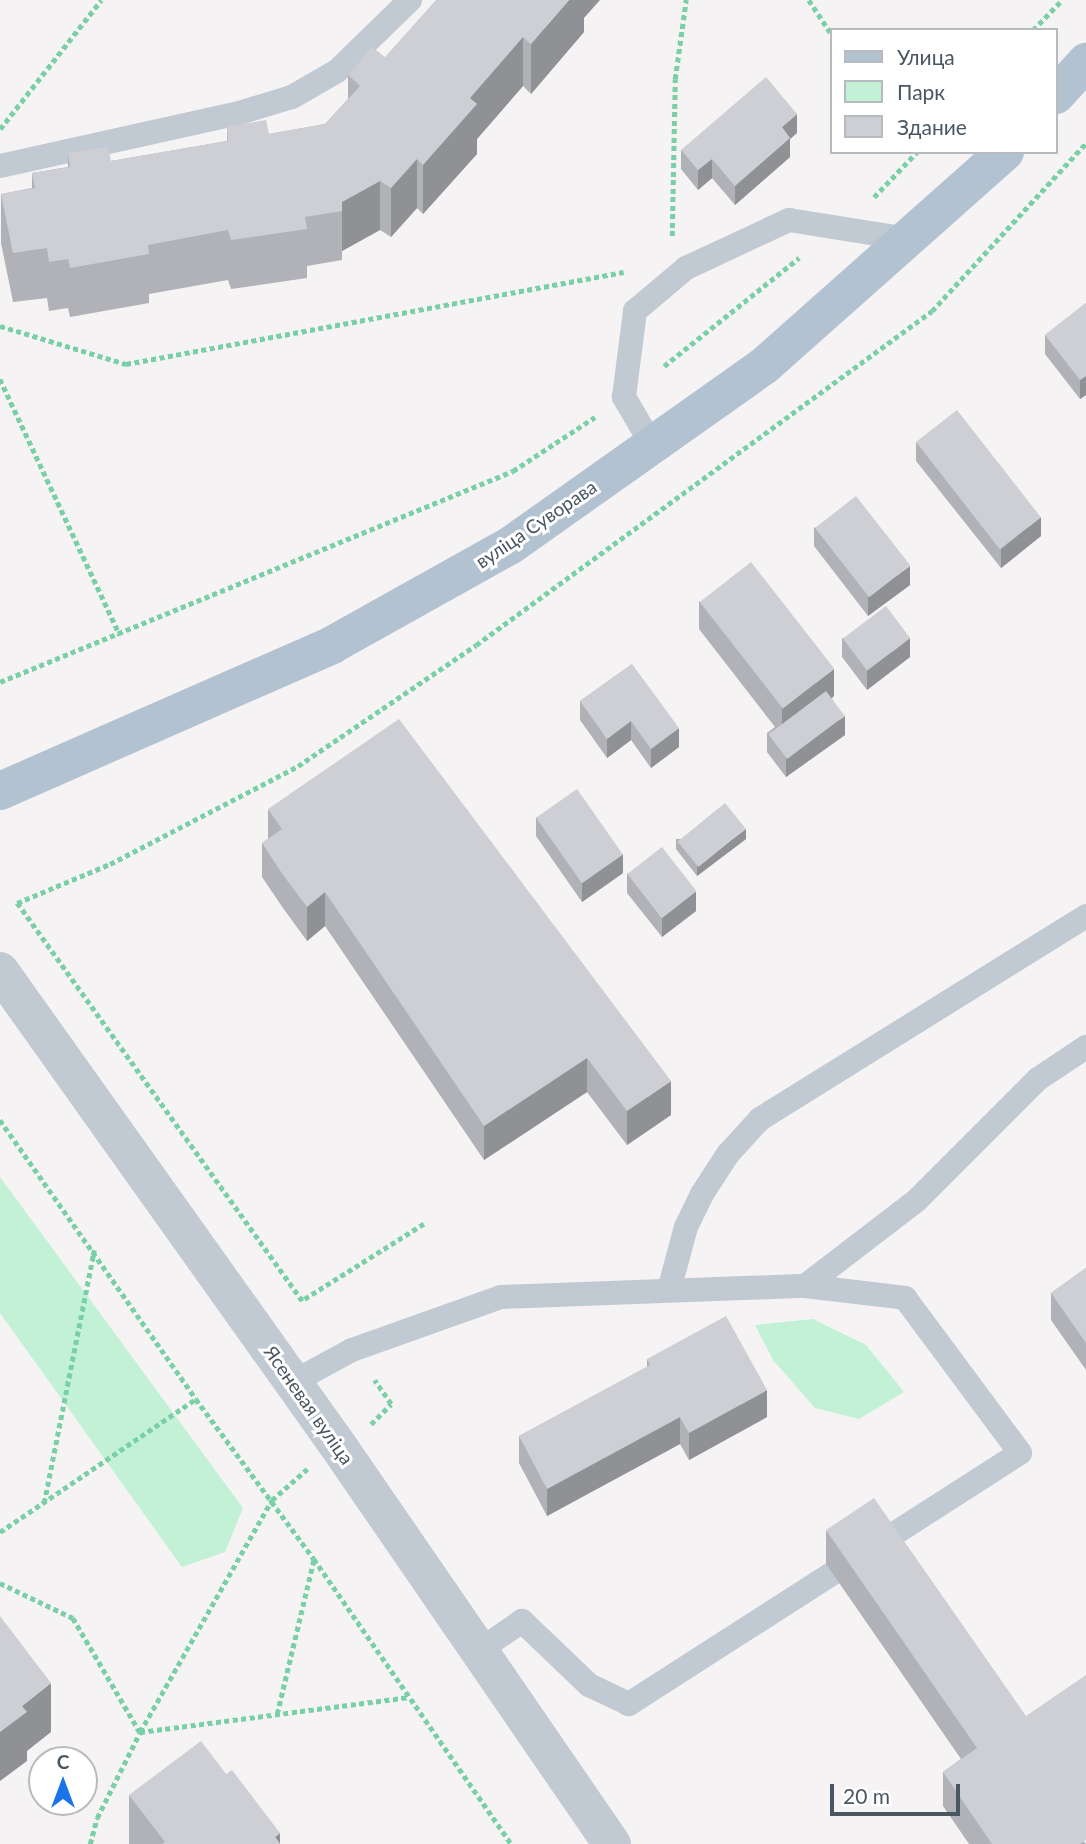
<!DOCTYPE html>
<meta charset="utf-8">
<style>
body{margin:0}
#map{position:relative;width:1086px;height:1844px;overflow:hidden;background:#f5f3f3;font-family:Lato,sans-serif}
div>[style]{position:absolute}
.green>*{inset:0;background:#c3f1d5}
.path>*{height:4.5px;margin-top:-2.25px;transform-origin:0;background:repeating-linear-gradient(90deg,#7ad0a6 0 5px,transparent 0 8.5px)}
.service>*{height:24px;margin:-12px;padding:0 12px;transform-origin:12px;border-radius:12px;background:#c1cad2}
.minor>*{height:38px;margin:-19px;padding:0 19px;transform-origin:19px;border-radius:19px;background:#c1cad2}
.primary>*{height:38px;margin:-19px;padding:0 19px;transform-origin:19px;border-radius:19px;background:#b3c2d1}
.wall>*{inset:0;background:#b0b2b7}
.shaded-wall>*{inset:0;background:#909195}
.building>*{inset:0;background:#cdcfd5;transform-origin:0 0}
span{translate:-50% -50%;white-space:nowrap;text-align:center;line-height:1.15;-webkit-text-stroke:6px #fff;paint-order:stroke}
.street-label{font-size:19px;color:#4a5661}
.legend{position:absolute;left:830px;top:28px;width:228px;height:126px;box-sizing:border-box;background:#fff;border:2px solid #b7bbc0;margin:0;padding:9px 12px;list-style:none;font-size:21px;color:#4a5661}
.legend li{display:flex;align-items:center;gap:14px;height:35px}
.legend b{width:35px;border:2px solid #b7bbc0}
.north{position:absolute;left:28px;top:1746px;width:70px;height:70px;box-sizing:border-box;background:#fff;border:2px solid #b7bbc0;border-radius:50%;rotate:0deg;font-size:19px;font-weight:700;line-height:28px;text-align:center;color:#4a5661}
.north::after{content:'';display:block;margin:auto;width:24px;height:32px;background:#1a73e8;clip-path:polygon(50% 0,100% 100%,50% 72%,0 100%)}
.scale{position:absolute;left:830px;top:1784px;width:130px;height:32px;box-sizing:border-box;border:4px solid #4a5661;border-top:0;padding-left:9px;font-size:21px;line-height:24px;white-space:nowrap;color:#4a5661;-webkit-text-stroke:5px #fff;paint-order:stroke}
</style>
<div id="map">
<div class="green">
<i style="clip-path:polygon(0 1177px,243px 1508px,225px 1552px,182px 1567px,0 1313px)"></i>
<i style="clip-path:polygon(813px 1319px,866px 1345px,904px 1392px,859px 1419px,815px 1408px,773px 1360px,755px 1325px)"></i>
</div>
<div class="path">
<i style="left:809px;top:0;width:42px;rotate:56.7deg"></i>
<i style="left:1033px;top:30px;width:42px;rotate:-46deg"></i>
<i style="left:0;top:129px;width:164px;rotate:-51.9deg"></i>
<i style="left:874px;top:197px;width:62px;rotate:-46.3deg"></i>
<i style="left:672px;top:236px;width:157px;rotate:-88.9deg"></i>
<i style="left:675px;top:79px;width:80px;rotate:-82.1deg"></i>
<i style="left:0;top:326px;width:132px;rotate:16.8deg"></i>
<i style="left:126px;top:364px;width:506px;rotate:-10.47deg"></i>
<i style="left:664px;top:366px;width:173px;rotate:-38.7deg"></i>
<i style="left:0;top:379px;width:283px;rotate:64.9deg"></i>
<i style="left:0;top:682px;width:555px;rotate:-22.36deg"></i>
<i style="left:513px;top:471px;width:98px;rotate:-33.4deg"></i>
<i style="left:0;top:1120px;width:341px;rotate:54.9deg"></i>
<i style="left:196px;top:1399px;width:199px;rotate:53.6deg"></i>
<i style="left:314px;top:1559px;width:346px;rotate:55.3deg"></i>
<i style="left:424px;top:1224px;width:144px;rotate:147.7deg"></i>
<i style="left:302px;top:1301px;width:490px;rotate:-125.6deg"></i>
<i style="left:17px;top:903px;width:101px;rotate:-22.8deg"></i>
<i style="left:110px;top:864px;width:212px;rotate:-27.5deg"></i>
<i style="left:298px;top:766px;width:215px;rotate:-34.2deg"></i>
<i style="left:476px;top:645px;width:565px;rotate:-36.22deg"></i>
<i style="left:932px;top:311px;width:228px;rotate:-47.5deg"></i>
<i style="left:371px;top:1424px;width:28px;rotate:-45deg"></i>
<i style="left:391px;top:1404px;width:29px;rotate:-125deg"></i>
<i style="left:44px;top:1503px;width:258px;rotate:-78.8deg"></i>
<i style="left:0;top:1532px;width:237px;rotate:-34.2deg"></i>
<i style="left:0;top:1583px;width:81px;rotate:25.6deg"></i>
<i style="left:73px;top:1618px;width:132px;rotate:59.6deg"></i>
<i style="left:140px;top:1732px;width:270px;rotate:-7.4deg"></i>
<i style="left:277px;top:1714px;width:159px;rotate:-76.6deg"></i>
<i style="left:90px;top:1844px;width:27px;rotate:-75deg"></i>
<i style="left:97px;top:1818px;width:96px;rotate:-63.4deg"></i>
<i style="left:140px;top:1732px;width:267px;rotate:-60.4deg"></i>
<i style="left:272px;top:1500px;width:47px;rotate:-41.5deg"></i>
</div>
<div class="service">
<i style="left:0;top:166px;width:245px;rotate:-12.5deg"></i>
<i style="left:239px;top:113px;width:55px;rotate:-16.8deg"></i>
<i style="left:292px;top:97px;width:52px;rotate:-30deg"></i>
<i style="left:337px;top:71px;width:102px;rotate:-44.2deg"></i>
<i style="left:652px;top:445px;width:56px;rotate:-120.3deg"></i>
<i style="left:624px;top:397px;width:87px;rotate:-82.7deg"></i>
<i style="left:635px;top:311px;width:67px;rotate:-40.1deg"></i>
<i style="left:686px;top:268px;width:114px;rotate:-25deg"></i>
<i style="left:789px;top:220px;width:121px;rotate:9.1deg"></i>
<i style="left:805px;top:1286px;width:141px;rotate:-37.5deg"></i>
<i style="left:917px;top:1200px;width:171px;rotate:-45deg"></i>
<i style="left:1038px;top:1079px;width:58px;rotate:-33.7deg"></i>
<i style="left:669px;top:1290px;width:65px;rotate:-74.9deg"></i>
<i style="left:686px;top:1227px;width:37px;rotate:-64deg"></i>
<i style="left:702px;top:1194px;width:48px;rotate:-57deg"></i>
<i style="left:728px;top:1154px;width:47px;rotate:-47.6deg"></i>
<i style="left:760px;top:1119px;width:384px;rotate:-31.9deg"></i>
<i style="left:293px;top:1382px;width:67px;rotate:-28.5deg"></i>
<i style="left:352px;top:1350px;width:158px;rotate:-19.6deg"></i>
<i style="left:501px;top:1297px;width:304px;rotate:-2.1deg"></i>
<i style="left:805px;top:1286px;width:101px;rotate:6.8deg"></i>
<i style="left:905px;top:1298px;width:193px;rotate:53.4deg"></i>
<i style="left:1020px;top:1453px;width:465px;rotate:147.3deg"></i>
<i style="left:629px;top:1704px;width:44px;rotate:-154.6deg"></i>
<i style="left:589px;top:1685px;width:93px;rotate:-136.3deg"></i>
<i style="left:522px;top:1621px;width:51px;rotate:145.4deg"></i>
</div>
<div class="minor">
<i style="left:0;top:971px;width:584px;rotate:54.54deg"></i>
<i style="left:339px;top:1447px;width:482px;rotate:55.5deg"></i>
</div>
<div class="primary">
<i style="left:1056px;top:95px;width:45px;rotate:-47.7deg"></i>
<i style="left:0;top:791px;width:363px;rotate:-23.7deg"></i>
<i style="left:332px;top:645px;width:205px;rotate:-29.2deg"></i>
<i style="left:511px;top:545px;width:311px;rotate:-35.3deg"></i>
<i style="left:765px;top:365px;width:321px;rotate:-41.6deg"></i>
</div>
<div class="wall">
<i style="clip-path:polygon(584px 18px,584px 32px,531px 94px,523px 86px,477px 139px,477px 154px,423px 214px,417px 208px,391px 237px,380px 230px,342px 251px,342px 260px,307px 266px,307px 278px,231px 289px,228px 280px,149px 294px,149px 303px,70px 317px,68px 308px,49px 311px,47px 298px,13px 302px,1px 243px,1px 194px,32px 188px,32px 173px,68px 167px,68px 153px,111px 161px,227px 141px,227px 127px,269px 134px,325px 124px,348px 99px,348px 75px,385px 57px)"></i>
<i style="clip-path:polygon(797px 133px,790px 139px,790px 157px,735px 205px,712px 178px,698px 190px,681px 169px,681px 150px)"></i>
<i style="clip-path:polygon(1086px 303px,1086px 395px,1080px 399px,1045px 354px,1045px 335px)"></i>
<i style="clip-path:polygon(916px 442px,1041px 536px,1001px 568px,916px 461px)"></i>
<i style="clip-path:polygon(814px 527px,910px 585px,868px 616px,814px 546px)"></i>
<i style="clip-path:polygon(699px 601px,834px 696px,832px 698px,845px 735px,786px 777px,767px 752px,767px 733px,775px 727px,699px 629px)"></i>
<i style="clip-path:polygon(842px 638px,910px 657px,867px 690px,842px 657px)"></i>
<i style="clip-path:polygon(632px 664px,679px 747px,651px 768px,631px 740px,607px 758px,580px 720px,580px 701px)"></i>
<i style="clip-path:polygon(268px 809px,671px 1115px,627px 1145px,587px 1092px,484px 1160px,325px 926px,307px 941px,283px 908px,262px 877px,262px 843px,268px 839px)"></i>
<i style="clip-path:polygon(536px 817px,623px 873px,582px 902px,536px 836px)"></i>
<i style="clip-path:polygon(676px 839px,746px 839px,697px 876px,676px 849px)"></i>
<i style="clip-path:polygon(627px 873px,696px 911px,662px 937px,627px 893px)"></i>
<i style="clip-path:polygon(1086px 1268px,1086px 1370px,1051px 1320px,1051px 1293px)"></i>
<i style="clip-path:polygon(647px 1359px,767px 1417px,689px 1460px,680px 1444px,547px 1516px,519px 1463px,519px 1436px,647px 1367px)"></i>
<i style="clip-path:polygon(826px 1530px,1086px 1844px,969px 1844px,943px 1806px,943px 1772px,961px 1759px,826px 1564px)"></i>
<i style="clip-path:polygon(129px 1795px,280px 1843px,280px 1844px,129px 1844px)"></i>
</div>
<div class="shaded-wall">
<i style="clip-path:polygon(569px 0,600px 0,584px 18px,584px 32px,531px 94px,531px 44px)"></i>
<i style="clip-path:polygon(523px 37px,523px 86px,477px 139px,477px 154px,423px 214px,423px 165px,470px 98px)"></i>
<i style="clip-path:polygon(797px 114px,797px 133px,790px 139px,790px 157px,735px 205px,735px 186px,782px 127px)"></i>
<i style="clip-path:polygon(417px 159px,417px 208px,391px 237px,391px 188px)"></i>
<i style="clip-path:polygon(712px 159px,712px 178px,698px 190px,698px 170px)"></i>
<i style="clip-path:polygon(380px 181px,380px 230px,342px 251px,342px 202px)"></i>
<i style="clip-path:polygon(1086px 376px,1086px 395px,1080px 399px,1080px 380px)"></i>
<i style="clip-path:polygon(1041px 517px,1041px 536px,1001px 568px,1001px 549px)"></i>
<i style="clip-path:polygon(910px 566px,910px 585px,868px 616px,868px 597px)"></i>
<i style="clip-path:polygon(910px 638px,910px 657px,867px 690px,867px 671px)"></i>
<i style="clip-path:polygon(834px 669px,834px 696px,782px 736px,782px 709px)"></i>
<i style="clip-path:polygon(845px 716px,845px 735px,786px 777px,786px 758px)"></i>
<i style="clip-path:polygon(631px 721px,631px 740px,607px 758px,607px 739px)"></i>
<i style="clip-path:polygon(679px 728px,679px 747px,651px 768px,651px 749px)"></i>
<i style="clip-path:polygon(746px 829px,746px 839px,697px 876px,697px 866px)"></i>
<i style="clip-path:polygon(623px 854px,623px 873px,582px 902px,582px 883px)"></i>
<i style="clip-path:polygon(696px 891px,696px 911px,662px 937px,662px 918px)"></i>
<i style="clip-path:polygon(325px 892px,325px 926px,307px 941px,307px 907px)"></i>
<i style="clip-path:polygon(587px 1058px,587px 1092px,484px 1160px,484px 1126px)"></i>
<i style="clip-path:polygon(671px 1081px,671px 1115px,627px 1145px,627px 1111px)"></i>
<i style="clip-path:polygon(767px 1390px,767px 1417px,689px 1460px,689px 1433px)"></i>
<i style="clip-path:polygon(680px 1417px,680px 1444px,547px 1516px,547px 1489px)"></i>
<i style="clip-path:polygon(51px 1683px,51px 1732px,27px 1751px,27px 1761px,0 1781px,0 1732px,22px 1706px)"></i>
<i style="clip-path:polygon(280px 1833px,280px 1844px,275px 1837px)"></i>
</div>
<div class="building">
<i style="clip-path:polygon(436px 0,569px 0,531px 44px,523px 37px,470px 98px,477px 104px,423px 165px,417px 159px,391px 188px,380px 181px,342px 202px,342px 211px,305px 217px,307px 229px,231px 240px,228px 230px,148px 245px,149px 254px,70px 268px,68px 259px,49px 262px,47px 248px,13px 253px,1px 194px,35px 188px,32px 173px,70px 167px,68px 153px,108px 147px,111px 161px,228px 141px,227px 127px,266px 120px,269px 134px,325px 124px,360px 86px,348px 75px,361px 60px,372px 47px,385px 57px)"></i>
<i style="clip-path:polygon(766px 77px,797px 114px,782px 127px,790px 138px,735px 186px,712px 159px,698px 170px,681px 150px)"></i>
<i style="clip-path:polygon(1086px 303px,1086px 376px,1080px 380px,1045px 335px)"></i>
<i style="left:957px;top:410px;width:136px;height:52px;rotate:52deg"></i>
<i style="left:856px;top:496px;width:88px;height:52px;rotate:52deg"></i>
<i style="left:751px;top:562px;width:135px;height:65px;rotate:52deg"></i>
<i style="left:886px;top:606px;width:40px;height:54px;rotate:53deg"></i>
<i style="clip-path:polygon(632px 664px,679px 728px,651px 749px,631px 721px,607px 739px,580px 701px)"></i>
<i style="left:826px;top:691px;width:31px;height:72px;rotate:53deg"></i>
<i style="clip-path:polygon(399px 719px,671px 1081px,627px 1111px,587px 1058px,484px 1126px,325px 892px,307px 907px,283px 875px,262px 843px,282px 829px,268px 809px)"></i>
<i style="left:577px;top:789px;width:80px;height:50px;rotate:55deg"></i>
<i style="left:725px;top:803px;width:33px;height:61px;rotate:51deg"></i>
<i style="left:662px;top:847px;width:56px;height:44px;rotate:52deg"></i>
<i style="clip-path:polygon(1086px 1268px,1086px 1343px,1051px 1293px)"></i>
<i style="clip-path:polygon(726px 1316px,767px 1390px,689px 1433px,680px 1417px,547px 1489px,519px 1436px,650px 1365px,647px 1359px)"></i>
<i style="clip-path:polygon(874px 1498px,1026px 1716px,1086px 1675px,1086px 1840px,1080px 1844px,992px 1844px,943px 1772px,977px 1748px,826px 1530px)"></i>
<i style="clip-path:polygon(0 1616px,51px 1683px,22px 1706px,27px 1712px,0 1732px)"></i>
<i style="clip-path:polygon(201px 1741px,226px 1774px,232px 1770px,280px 1833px,275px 1837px,280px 1844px,162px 1844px,165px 1842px,129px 1795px)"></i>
</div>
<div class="street-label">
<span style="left:536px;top:524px;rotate:-34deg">вуліца Суворава</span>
<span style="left:309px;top:1405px;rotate:55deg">Ясеневая вуліца</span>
</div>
<ul class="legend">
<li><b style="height:9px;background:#b3c2d1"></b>Улица</li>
<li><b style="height:19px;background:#c3f1d5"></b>Парк</li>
<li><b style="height:19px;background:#cdcfd5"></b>Здание</li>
</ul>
<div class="north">С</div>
<div class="scale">20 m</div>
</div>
